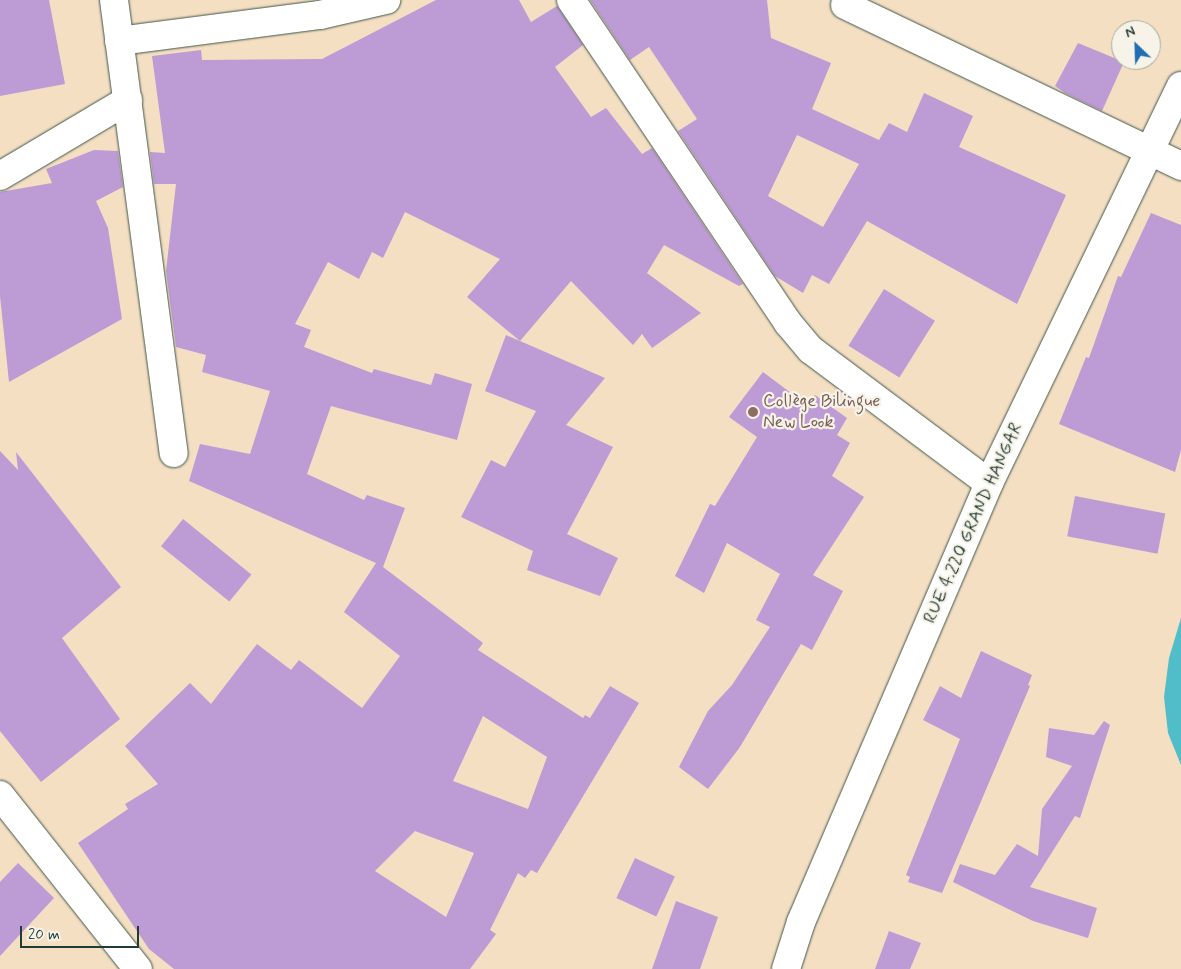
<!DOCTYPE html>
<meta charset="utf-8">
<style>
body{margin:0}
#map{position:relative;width:1181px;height:969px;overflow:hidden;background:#f4dfc3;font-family:Mynerve,sans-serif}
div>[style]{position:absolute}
.water>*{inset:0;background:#50bdc9}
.building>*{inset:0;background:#bd9bd5;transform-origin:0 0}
.roads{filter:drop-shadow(0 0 1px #3f5549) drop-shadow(0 0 1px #3f5549)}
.minor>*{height:28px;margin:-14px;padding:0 14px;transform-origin:14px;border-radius:14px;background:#fff}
.dots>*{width:14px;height:14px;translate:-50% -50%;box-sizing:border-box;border:2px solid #f7f3e8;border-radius:50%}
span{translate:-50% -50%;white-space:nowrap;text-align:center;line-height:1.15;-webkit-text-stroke:4.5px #f7f3e8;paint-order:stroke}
.education-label{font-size:18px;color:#785e54}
.left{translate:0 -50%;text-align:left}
.street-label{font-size:18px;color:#1f3d34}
.north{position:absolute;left:1111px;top:20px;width:50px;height:50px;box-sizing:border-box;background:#f7f3e8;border:1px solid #a1aaa0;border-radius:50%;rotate:336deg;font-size:14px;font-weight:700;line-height:20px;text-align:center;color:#1f3d34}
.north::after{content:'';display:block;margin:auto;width:18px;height:22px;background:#1f6fb2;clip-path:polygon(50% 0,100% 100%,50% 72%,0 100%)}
.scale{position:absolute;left:20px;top:926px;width:119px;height:22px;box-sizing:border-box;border:2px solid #1f3d34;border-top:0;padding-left:6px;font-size:15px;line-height:18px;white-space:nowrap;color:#1f3d34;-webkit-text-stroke:4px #f7f3e8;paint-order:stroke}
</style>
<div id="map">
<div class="water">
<i style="clip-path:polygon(1181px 618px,1181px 765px,1168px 733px,1164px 697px,1169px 658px)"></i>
</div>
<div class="building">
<i style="clip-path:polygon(0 0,49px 0,65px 84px,0 96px)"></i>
<i style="clip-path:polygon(evenodd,436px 0,519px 0,531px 22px,557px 6px,583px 45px,555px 67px,591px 117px,606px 108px,642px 154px,652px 148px,743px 284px,739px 286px,664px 245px,647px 273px,701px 313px,652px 348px,642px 334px,633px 345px,571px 281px,520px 341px,467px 297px,500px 259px,405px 212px,383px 258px,372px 252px,359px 279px,328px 262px,295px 324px,311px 330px,304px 347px,372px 373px,374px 369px,431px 385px,435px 373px,472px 384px,457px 440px,331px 406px,307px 474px,364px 500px,367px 495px,405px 508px,383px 567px,483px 643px,478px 650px,583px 718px,585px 715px,590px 718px,610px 686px,639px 703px,537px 873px,531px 870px,525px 878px,518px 873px,490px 930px,496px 934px,470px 969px,174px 969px,149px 949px,78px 843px,128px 809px,125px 804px,158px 784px,125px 746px,190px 683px,211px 704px,257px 644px,291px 670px,299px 660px,362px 708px,400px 656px,344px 612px,376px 563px,189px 481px,200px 444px,250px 454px,270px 391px,202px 372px,206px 355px,176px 347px,166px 271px,176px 184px,154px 184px,150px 152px,165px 153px,152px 56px,201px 50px,202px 60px,322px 59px,436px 0,483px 716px,547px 757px,528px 809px,453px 781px,483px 716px,436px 0,415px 831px,474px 853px,446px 917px,375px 871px,415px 831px)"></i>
<i style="clip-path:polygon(evenodd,590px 0,767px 0,771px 38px,831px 63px,812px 109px,879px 140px,889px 123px,907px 132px,924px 93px,973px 116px,959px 147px,1066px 195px,1017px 304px,867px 221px,829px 284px,812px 275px,803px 293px,775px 276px,678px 131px,697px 119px,649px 47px,630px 60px,590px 0,797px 135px,859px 164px,823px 227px,768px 196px,797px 135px)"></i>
<i style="clip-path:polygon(1078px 43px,1124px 62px,1102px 111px,1065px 93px,1055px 86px)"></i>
<i style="clip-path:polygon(94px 150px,118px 151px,123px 187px,96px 201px,108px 228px,122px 319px,9px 382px,0 296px,0 192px,52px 183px,46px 169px)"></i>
<i style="clip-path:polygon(1151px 213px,1181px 225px,1181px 450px,1175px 472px,1059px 424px,1086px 357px,1089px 358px,1118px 276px,1121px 277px)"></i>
<i style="left:884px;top:289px;width:60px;height:67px;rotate:32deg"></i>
<i style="clip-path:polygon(506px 335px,605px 378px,566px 425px,613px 447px,567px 534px,618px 558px,600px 596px,527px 570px,533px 551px,461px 517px,491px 460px,505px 467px,536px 411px,485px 391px)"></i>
<i style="clip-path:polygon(763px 372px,807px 405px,815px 395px,847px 418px,837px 435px,850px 443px,832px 476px,864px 497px,813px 575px,843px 591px,812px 650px,801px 644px,740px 747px,708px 789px,679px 767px,708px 711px,732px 685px,770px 627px,756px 620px,780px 574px,727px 543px,704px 593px,675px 576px,710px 504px,715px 506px,757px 437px,729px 417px)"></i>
<i style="clip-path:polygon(0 451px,18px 470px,16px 452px,121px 587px,62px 638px,120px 719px,41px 782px,0 731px)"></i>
<i style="left:1075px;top:496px;width:92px;height:41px;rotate:11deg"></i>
<i style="left:183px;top:519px;width:88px;height:35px;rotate:39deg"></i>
<i style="clip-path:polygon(981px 651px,1032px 675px,1028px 685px,1030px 686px,942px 893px,908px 882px,910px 877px,906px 875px,960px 739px,923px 720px,940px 686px,961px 698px)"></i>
<i style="clip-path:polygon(1104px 721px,1110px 725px,1080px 818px,1075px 816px,1030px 887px,1097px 908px,1088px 938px,1033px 921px,953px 882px,960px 864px,995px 875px,1017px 844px,1038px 856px,1042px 809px,1072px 766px,1046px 757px,1049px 728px,1094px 735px)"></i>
<i style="left:635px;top:858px;width:44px;height:44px;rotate:25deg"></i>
<i style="clip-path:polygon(18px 863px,54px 898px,0 956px,0 882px)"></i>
<i style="clip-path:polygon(676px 901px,718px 917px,700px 969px,652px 969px)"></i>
<i style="clip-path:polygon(889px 931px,921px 943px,910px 969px,875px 969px)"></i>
</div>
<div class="roads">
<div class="minor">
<i style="left:114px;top:0;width:457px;rotate:82.5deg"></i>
<i style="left:571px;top:0;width:389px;rotate:56.1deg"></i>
<i style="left:788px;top:323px;width:35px;rotate:50deg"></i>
<i style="left:811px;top:350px;width:222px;rotate:36.8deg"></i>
<i style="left:845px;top:5px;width:373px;rotate:25.6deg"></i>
<i style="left:119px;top:41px;width:203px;rotate:-7.4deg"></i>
<i style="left:320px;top:15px;width:68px;rotate:-12.8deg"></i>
<i style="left:0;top:176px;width:149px;rotate:-30.7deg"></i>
<i style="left:0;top:795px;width:222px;rotate:51.6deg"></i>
<i style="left:786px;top:969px;width:49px;rotate:-72.3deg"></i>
<i style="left:801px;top:922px;width:478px;rotate:-66.8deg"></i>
<i style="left:989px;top:483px;width:441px;rotate:-64.2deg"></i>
</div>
</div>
<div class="dots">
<i style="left:753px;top:412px;background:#8d6e63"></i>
</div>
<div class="education-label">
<span class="left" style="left:763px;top:412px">Collège Bilingue<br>New Look</span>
</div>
<div class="street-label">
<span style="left:973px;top:523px;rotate:-66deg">RUE 4.220 GRAND HANGAR</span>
</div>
<div class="north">N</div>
<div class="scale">20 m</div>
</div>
